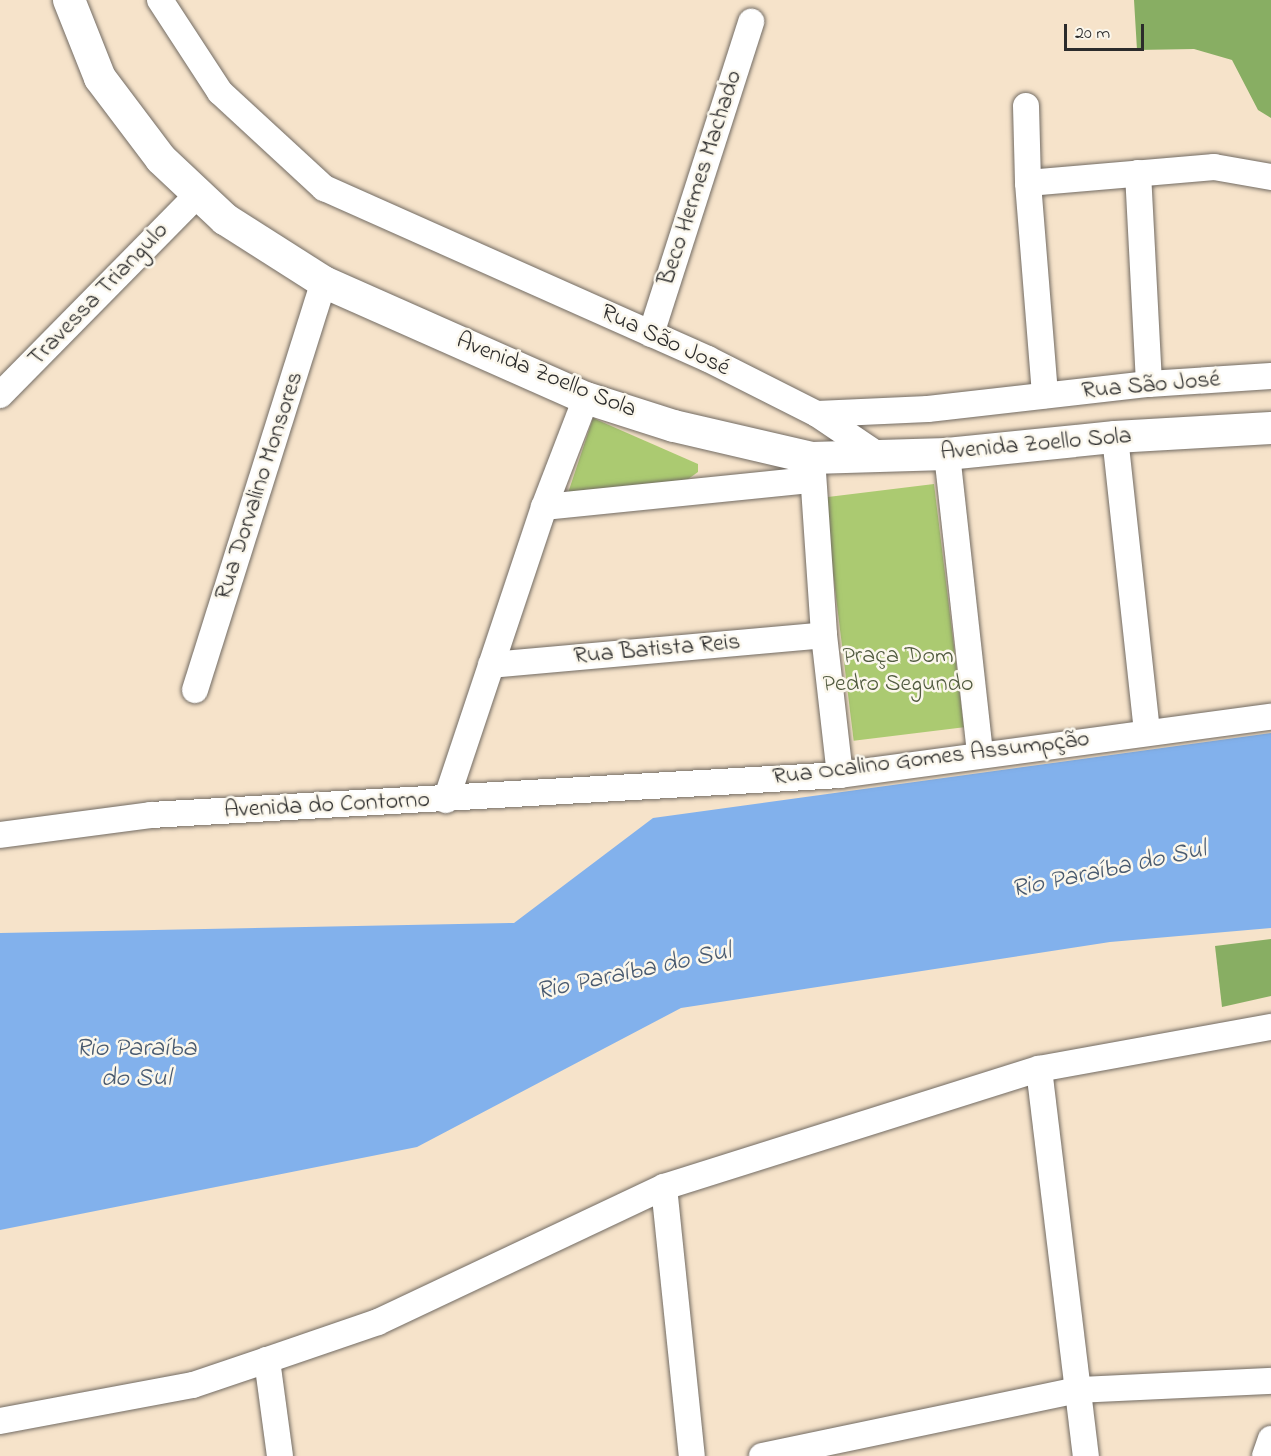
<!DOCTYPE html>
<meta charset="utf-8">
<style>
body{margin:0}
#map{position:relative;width:1271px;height:1456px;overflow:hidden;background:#f6e3ca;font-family:"Indie Flower",sans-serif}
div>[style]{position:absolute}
.green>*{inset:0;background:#abca71;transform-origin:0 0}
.forest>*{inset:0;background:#88ae63}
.water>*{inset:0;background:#82b1ec}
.roads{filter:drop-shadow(0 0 2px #726b63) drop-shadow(0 0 2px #726b63)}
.minor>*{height:26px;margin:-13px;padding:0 13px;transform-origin:13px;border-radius:13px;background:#fff}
.major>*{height:32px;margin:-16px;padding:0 16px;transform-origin:16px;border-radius:16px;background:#fff}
span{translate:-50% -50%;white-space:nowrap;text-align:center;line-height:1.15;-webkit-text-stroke:5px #fbf7ec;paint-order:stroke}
.street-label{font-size:24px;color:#2b2b2b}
.park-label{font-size:24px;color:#515b40}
.water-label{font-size:26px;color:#495a6f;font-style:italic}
.scale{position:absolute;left:1064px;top:24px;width:80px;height:27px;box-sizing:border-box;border:3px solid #2b2b2b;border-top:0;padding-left:8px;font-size:18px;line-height:21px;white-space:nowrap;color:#2b2b2b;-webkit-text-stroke:4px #fbf7ec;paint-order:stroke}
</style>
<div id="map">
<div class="green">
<i style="clip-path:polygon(593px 418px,698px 464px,698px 472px,684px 482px,568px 493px)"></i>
<i style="left:934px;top:484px;width:245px;height:111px;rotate:83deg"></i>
</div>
<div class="forest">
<i style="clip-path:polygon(1134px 0,1271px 0,1271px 118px,1258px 110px,1232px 60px,1194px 49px,1137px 50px)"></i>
<i style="clip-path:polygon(1271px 939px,1271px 996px,1222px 1007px,1215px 946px)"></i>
</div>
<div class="water">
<i style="clip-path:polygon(1271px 733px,1271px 928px,1110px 942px,681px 1008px,417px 1147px,0 1230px,0 933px,514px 923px,653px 818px)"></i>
</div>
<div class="roads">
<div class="minor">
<i style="left:160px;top:0;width:110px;rotate:56.9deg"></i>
<i style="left:220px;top:92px;width:142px;rotate:42.7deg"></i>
<i style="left:324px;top:188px;width:420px;rotate:24deg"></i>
<i style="left:708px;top:359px;width:122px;rotate:26.8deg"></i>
<i style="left:817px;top:414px;width:111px;rotate:-2.6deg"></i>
<i style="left:928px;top:409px;width:222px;rotate:-6.5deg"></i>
<i style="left:1149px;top:384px;width:122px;rotate:-3.8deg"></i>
<i style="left:1026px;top:106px;width:77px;rotate:88.5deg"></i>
<i style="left:1028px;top:183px;width:213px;rotate:85.4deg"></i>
<i style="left:1138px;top:173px;width:211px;rotate:87deg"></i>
<i style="left:1028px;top:183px;width:187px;rotate:-4.9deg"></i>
<i style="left:1214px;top:167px;width:58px;rotate:10deg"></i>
<i style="left:651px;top:334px;width:328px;rotate:-72.2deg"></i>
<i style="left:0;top:395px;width:282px;rotate:-45.4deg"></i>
<i style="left:817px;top:414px;width:77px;rotate:33.9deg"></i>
<i style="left:1115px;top:437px;width:296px;rotate:83.8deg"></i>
<i style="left:947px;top:454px;width:302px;rotate:83.7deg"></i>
<i style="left:812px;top:458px;width:177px;rotate:86.1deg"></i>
<i style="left:824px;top:635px;width:141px;rotate:83.5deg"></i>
<i style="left:544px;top:507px;width:269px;rotate:-5.8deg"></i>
<i style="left:491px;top:665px;width:334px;rotate:-5.1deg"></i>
<i style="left:195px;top:690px;width:428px;rotate:-72.5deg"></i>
<i style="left:446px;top:800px;width:309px;rotate:-71.5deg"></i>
<i style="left:544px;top:507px;width:117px;rotate:-68.9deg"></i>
<i style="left:0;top:835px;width:152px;rotate:-7.5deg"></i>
<i style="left:151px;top:815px;width:690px;rotate:-3.32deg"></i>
<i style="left:840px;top:775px;width:435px;rotate:-7.7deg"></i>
<i style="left:1039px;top:1069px;width:390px;rotate:83.1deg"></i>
<i style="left:664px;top:1187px;width:270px;rotate:84.1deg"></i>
<i style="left:267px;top:1360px;width:97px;rotate:82.3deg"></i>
<i style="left:0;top:1421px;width:196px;rotate:-10.6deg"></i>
<i style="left:193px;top:1385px;width:78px;rotate:-18.7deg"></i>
<i style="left:267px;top:1360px;width:117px;rotate:-18.9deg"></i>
<i style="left:378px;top:1322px;width:316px;rotate:-25.3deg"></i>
<i style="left:664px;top:1187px;width:393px;rotate:-17.5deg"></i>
<i style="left:1039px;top:1069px;width:236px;rotate:-10.3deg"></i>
<i style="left:762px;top:1456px;width:323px;rotate:-11.8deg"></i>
<i style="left:1078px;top:1390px;width:193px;rotate:-2.7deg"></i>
<i style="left:1265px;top:1456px;width:18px;rotate:-71deg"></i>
</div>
<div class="major">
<i style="left:69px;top:0;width:84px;rotate:68.3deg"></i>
<i style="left:100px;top:78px;width:101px;rotate:53deg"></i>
<i style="left:161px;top:159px;width:88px;rotate:43.2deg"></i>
<i style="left:225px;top:219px;width:117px;rotate:32.5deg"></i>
<i style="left:324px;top:282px;width:287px;rotate:23.9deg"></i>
<i style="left:586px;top:398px;width:92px;rotate:17.7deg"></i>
<i style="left:674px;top:426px;width:142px;rotate:13.1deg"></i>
<i style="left:812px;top:458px;width:135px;rotate:-1.7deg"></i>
<i style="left:947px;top:454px;width:169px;rotate:-5.8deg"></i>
<i style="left:1115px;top:437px;width:156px;rotate:-3.3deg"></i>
</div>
</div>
<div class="street-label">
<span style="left:701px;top:178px;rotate:-72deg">Beco Hermes Machado</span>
<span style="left:99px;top:295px;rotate:-46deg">Travessa Triangulo</span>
<span style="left:665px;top:341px;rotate:25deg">Rua São José</span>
<span style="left:546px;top:376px;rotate:22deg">Avenida Zoello Sola</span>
<span style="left:1151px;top:386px;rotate:-5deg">Rua São José</span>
<span style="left:1036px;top:445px;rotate:-5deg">Avenida Zoello Sola</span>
<span style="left:260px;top:486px;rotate:-72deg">Rua Dorvalino Monsores</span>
<span style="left:657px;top:650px;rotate:-5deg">Rua Batista Reis</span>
<span style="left:931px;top:759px;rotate:-7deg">Rua Ocalino Gomes Assumpção</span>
<span style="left:327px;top:806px;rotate:-3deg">Avenida do Contorno</span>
</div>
<div class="park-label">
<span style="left:898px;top:671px">Praça Dom<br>Pedro Segundo</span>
</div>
<div class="water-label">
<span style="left:1109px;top:871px;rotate:-12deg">Rio Paraíba do Sul</span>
<span style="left:634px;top:973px;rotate:-12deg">Rio Paraíba do Sul</span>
<span style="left:136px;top:1065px">Rio Paraíba<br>do Sul</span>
</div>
<div class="scale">20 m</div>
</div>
